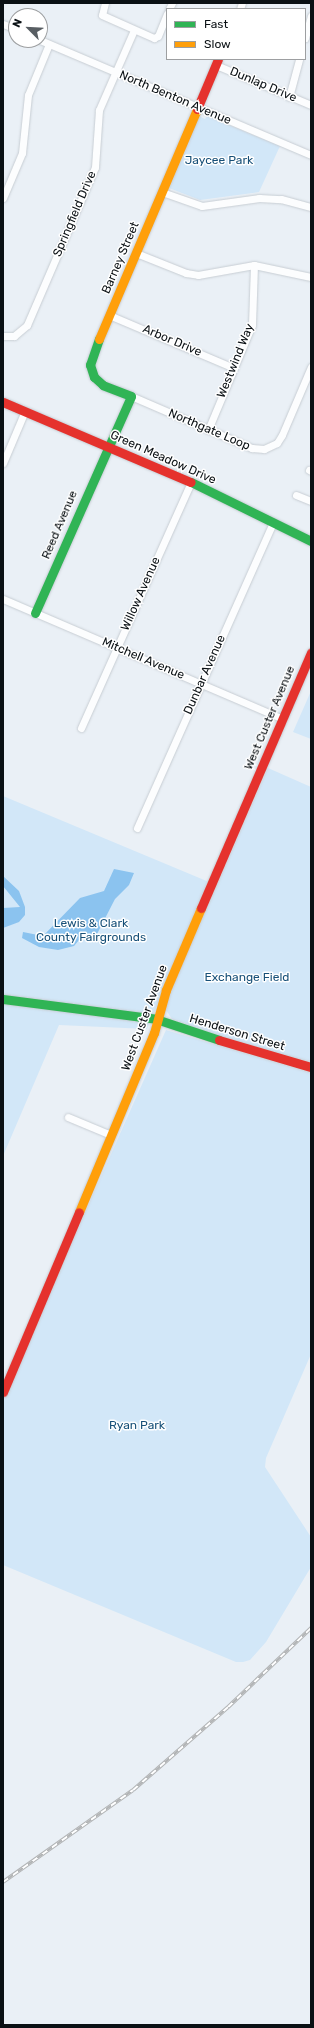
<!DOCTYPE html>
<style>
body{margin:0}
#map{position:relative;width:314px;height:2028px;overflow:hidden;background:#eaf0f6;font-family:Rubik,sans-serif}
div>[style]{position:absolute}
.green>*{inset:0;background:#d2e7f8}
.water>*{inset:0;background:#8bc3ef}
.roads{filter:drop-shadow(0 0 1px #c7cdd3) drop-shadow(0 0 1px #c7cdd3)}
.street>*{height:7px;margin:-3.5px;padding:0 3.5px;transform-origin:3.5px;border-radius:3.5px;background:#fcfdfe}
.fast>*{height:9px;margin:-4.5px;padding:0 4.5px;transform-origin:4.5px;border-radius:4.5px;background:#30b455}
.slow>*{height:9px;margin:-4.5px;padding:0 4.5px;transform-origin:4.5px;border-radius:4.5px;background:#ff9f0a}
.jam>*{height:9px;margin:-4.5px;padding:0 4.5px;transform-origin:4.5px;border-radius:4.5px;background:#e5322d}
.rail>*{height:3.5px;margin-top:-1.75px;transform-origin:0;background:repeating-linear-gradient(90deg,#fff 0 6px,#b2b4b5 0 12px);box-sizing:border-box;border-block:1px solid #b2b4b5}
span{translate:-50% -50%;white-space:nowrap;text-align:center;line-height:1.15;-webkit-text-stroke:3px #fff;paint-order:stroke}
.street-label{font-size:12px;color:#0a1014}
.park-label{font-size:12px;color:#175078}
.frame{position:absolute;inset:0;border:4px solid #0a1014;pointer-events:none}
.legend{position:absolute;left:166px;top:8px;width:140px;height:52px;box-sizing:border-box;background:#fff;border:1px solid #9d9fa1;margin:0;padding:5px 7px;list-style:none;font-size:12px;color:#0a1014}
.legend li{display:flex;align-items:center;gap:8px;height:20px}
.legend b{width:20px;border:1px solid #9d9fa1}
.north{position:absolute;left:8px;top:8px;width:40px;height:40px;box-sizing:border-box;background:#fff;border:1px solid #9d9fa1;border-radius:50%;rotate:294deg;font-size:11px;font-weight:700;line-height:16px;text-align:center;color:#0a1014}
.north::after{content:'';display:block;margin:auto;width:14px;height:18px;background:#585e63;clip-path:polygon(50% 0,100% 100%,50% 72%,0 100%)}
</style>
<div id="map">
<div class="green">
<i style="clip-path:polygon(199px 116px,205px 119px,207px 116px,280px 146px,259px 192px,200px 200px,169px 188px)"></i>
<i style="clip-path:polygon(311px 691px,311px 739px,293px 732px)"></i>
<i style="clip-path:polygon(268px 768px,311px 787px,311px 1062px,228px 1039px,172px 1019px,166px 1010px,170px 993px)"></i>
<i style="clip-path:polygon(3px 796px,209px 882px,147px 1029px,59px 1025px,3px 1156px)"></i>
<i style="clip-path:polygon(166px 1030px,311px 1073px,311px 1354px,266px 1458px,265px 1467px,311px 1537px,311px 1567px,266px 1642px,250px 1660px,243px 1662px,236px 1662px,3px 1565px,3px 1398px)"></i>
</div>
<div class="water">
<i style="clip-path:polygon(114px 869px,134px 873px,129px 885px,115px 899px,96px 936px,79px 940px,74px 946px,58px 950px,39px 947px,22px 938px,23px 932px,43px 936px,80px 898px,104px 891px)"></i>
<i style="clip-path:polygon(3px 876px,19px 891px,25px 907px,25px 915px,19px 922px,3px 928px,3px 908px,20px 907px,3px 886px)"></i>
</div>
<div class="roads">
<div class="street">
<i style="left:105px;top:3px;width:12px;rotate:104deg"></i>
<i style="left:102px;top:15px;width:57px;rotate:23.9deg"></i>
<i style="left:154px;top:38px;width:4px;rotate:-27deg"></i>
<i style="left:158px;top:36px;width:24px;rotate:-68deg"></i>
<i style="left:169px;top:9px;width:7px;rotate:-63deg"></i>
<i style="left:240px;top:9px;width:6px;rotate:-72deg"></i>
<i style="left:3px;top:24px;width:14px;rotate:21deg"></i>
<i style="left:305px;top:38px;width:23px;rotate:-75deg"></i>
<i style="left:40px;top:40px;width:294px;rotate:23deg"></i>
<i style="left:216px;top:65px;width:103px;rotate:22.8deg"></i>
<i style="left:289px;top:97px;width:39px;rotate:-75deg"></i>
<i style="left:162px;top:192px;width:42px;rotate:19.3deg"></i>
<i style="left:202px;top:206px;width:58px;rotate:-8deg"></i>
<i style="left:259px;top:198px;width:22px;rotate:3deg"></i>
<i style="left:281px;top:199px;width:31px;rotate:15deg"></i>
<i style="left:3px;top:198px;width:49px;rotate:-67.1deg"></i>
<i style="left:22px;top:153px;width:58px;rotate:-84.1deg"></i>
<i style="left:28px;top:95px;width:55px;rotate:-67.6deg"></i>
<i style="left:136px;top:253px;width:54px;rotate:21.8deg"></i>
<i style="left:186px;top:273px;width:12px;rotate:9deg"></i>
<i style="left:198px;top:275px;width:57px;rotate:-10.1deg"></i>
<i style="left:254px;top:265px;width:58px;rotate:11.9deg"></i>
<i style="left:109px;top:315px;width:136px;rotate:23deg"></i>
<i style="left:3px;top:336px;width:11px"></i>
<i style="left:14px;top:336px;width:17px;rotate:-40deg"></i>
<i style="left:27px;top:325px;width:172px;rotate:-66.7deg"></i>
<i style="left:95px;top:167px;width:57px;rotate:-86deg"></i>
<i style="left:99px;top:110px;width:87px;rotate:-66.4deg"></i>
<i style="left:131px;top:396px;width:132px;rotate:23.3deg"></i>
<i style="left:252px;top:448px;width:12px;rotate:5deg"></i>
<i style="left:264px;top:449px;width:14px;rotate:-25deg"></i>
<i style="left:277px;top:443px;width:9px;rotate:-58deg"></i>
<i style="left:282px;top:435px;width:74px;rotate:-66.9deg"></i>
<i style="left:208px;top:430px;width:114px;rotate:-67.3deg"></i>
<i style="left:252px;top:325px;width:60px;rotate:-88.1deg"></i>
<i style="left:3px;top:463px;width:56px;rotate:-67.1deg"></i>
<i style="left:309px;top:470px;width:2px;rotate:27deg"></i>
<i style="left:296px;top:495px;width:16px;rotate:22deg"></i>
<i style="left:3px;top:599px;width:305px;rotate:23.2deg"></i>
<i style="left:81px;top:728px;width:269px;rotate:-65.9deg"></i>
<i style="left:137px;top:828px;width:335px;rotate:-66deg"></i>
<i style="left:68px;top:1117px;width:47px;rotate:22.7deg"></i>
</div>
<div class="fast">
<i style="left:191px;top:482px;width:134px;rotate:26.2deg"></i>
<i style="left:35px;top:613px;width:237px;rotate:-66.1deg"></i>
<i style="left:131px;top:396px;width:30px;rotate:-159deg"></i>
<i style="left:103px;top:385px;width:12px;rotate:-138deg"></i>
<i style="left:94px;top:377px;width:13px;rotate:-108deg"></i>
<i style="left:90px;top:365px;width:28px;rotate:-71deg"></i>
<i style="left:3px;top:999px;width:154px;rotate:7.4deg"></i>
<i style="left:156px;top:1019px;width:66px;rotate:18.4deg"></i>
</div>
<div class="slow">
<i style="left:99px;top:339px;width:250px;rotate:-66.9deg"></i>
<i style="left:79px;top:1212px;width:194px;rotate:-67.3deg"></i>
<i style="left:154px;top:1033px;width:45px;rotate:-74.4deg"></i>
<i style="left:166px;top:990px;width:89px;rotate:-66.9deg"></i>
</div>
<div class="jam">
<i style="left:197px;top:109px;width:54px;rotate:-67.2deg"></i>
<i style="left:3px;top:402px;width:204px;rotate:23.1deg"></i>
<i style="left:201px;top:908px;width:278px;rotate:-66.7deg"></i>
<i style="left:219px;top:1040px;width:96px;rotate:16.4deg"></i>
<i style="left:3px;top:1392px;width:195px;rotate:-67.1deg"></i>
</div>
</div>
<div class="rail">
<i style="left:3px;top:1882px;width:159px;rotate:-35.3deg"></i>
<i style="left:133px;top:1790px;width:126px;rotate:-41.1deg"></i>
<i style="left:228px;top:1707px;width:115px;rotate:-43.6deg"></i>
</div>
<div class="street-label">
<span style="left:263px;top:85px;rotate:23deg">Dunlap Drive</span>
<span style="left:175px;top:98px;rotate:23deg">North Benton Avenue</span>
<span style="left:75px;top:214px;rotate:-67deg">Springfield Drive</span>
<span style="left:121px;top:258px;rotate:-67deg">Barney Street</span>
<span style="left:172px;top:341px;rotate:23deg">Arbor Drive</span>
<span style="left:236px;top:361px;rotate:-68deg">Westwind Way</span>
<span style="left:209px;top:430px;rotate:23deg">Northgate Loop</span>
<span style="left:163px;top:458px;rotate:24deg">Green Meadow Drive</span>
<span style="left:60px;top:525px;rotate:-67deg">Reed Avenue</span>
<span style="left:141px;top:594px;rotate:-66deg">Willow Avenue</span>
<span style="left:143px;top:659px;rotate:23deg">Mitchell Avenue</span>
<span style="left:205px;top:675px;rotate:-66deg">Dunbar Avenue</span>
<span style="left:270px;top:718px;rotate:-67deg">West Custer Avenue</span>
<span style="left:145px;top:1018px;rotate:-70deg">West Custer Avenue</span>
<span style="left:237px;top:1033px;rotate:17deg">Henderson Street</span>
</div>
<div class="park-label">
<span style="left:219px;top:161px">Jaycee Park</span>
<span style="left:91px;top:931px">Lewis &amp; Clark<br>County Fairgrounds</span>
<span style="left:247px;top:978px">Exchange Field</span>
<span style="left:137px;top:1426px">Ryan Park</span>
</div>
<div class="frame"></div>
<ul class="legend">
<li><b style="height:5px;background:#30b455"></b>Fast</li>
<li><b style="height:5px;background:#ff9f0a"></b>Slow</li>
</ul>
<div class="north">N</div>
</div>
